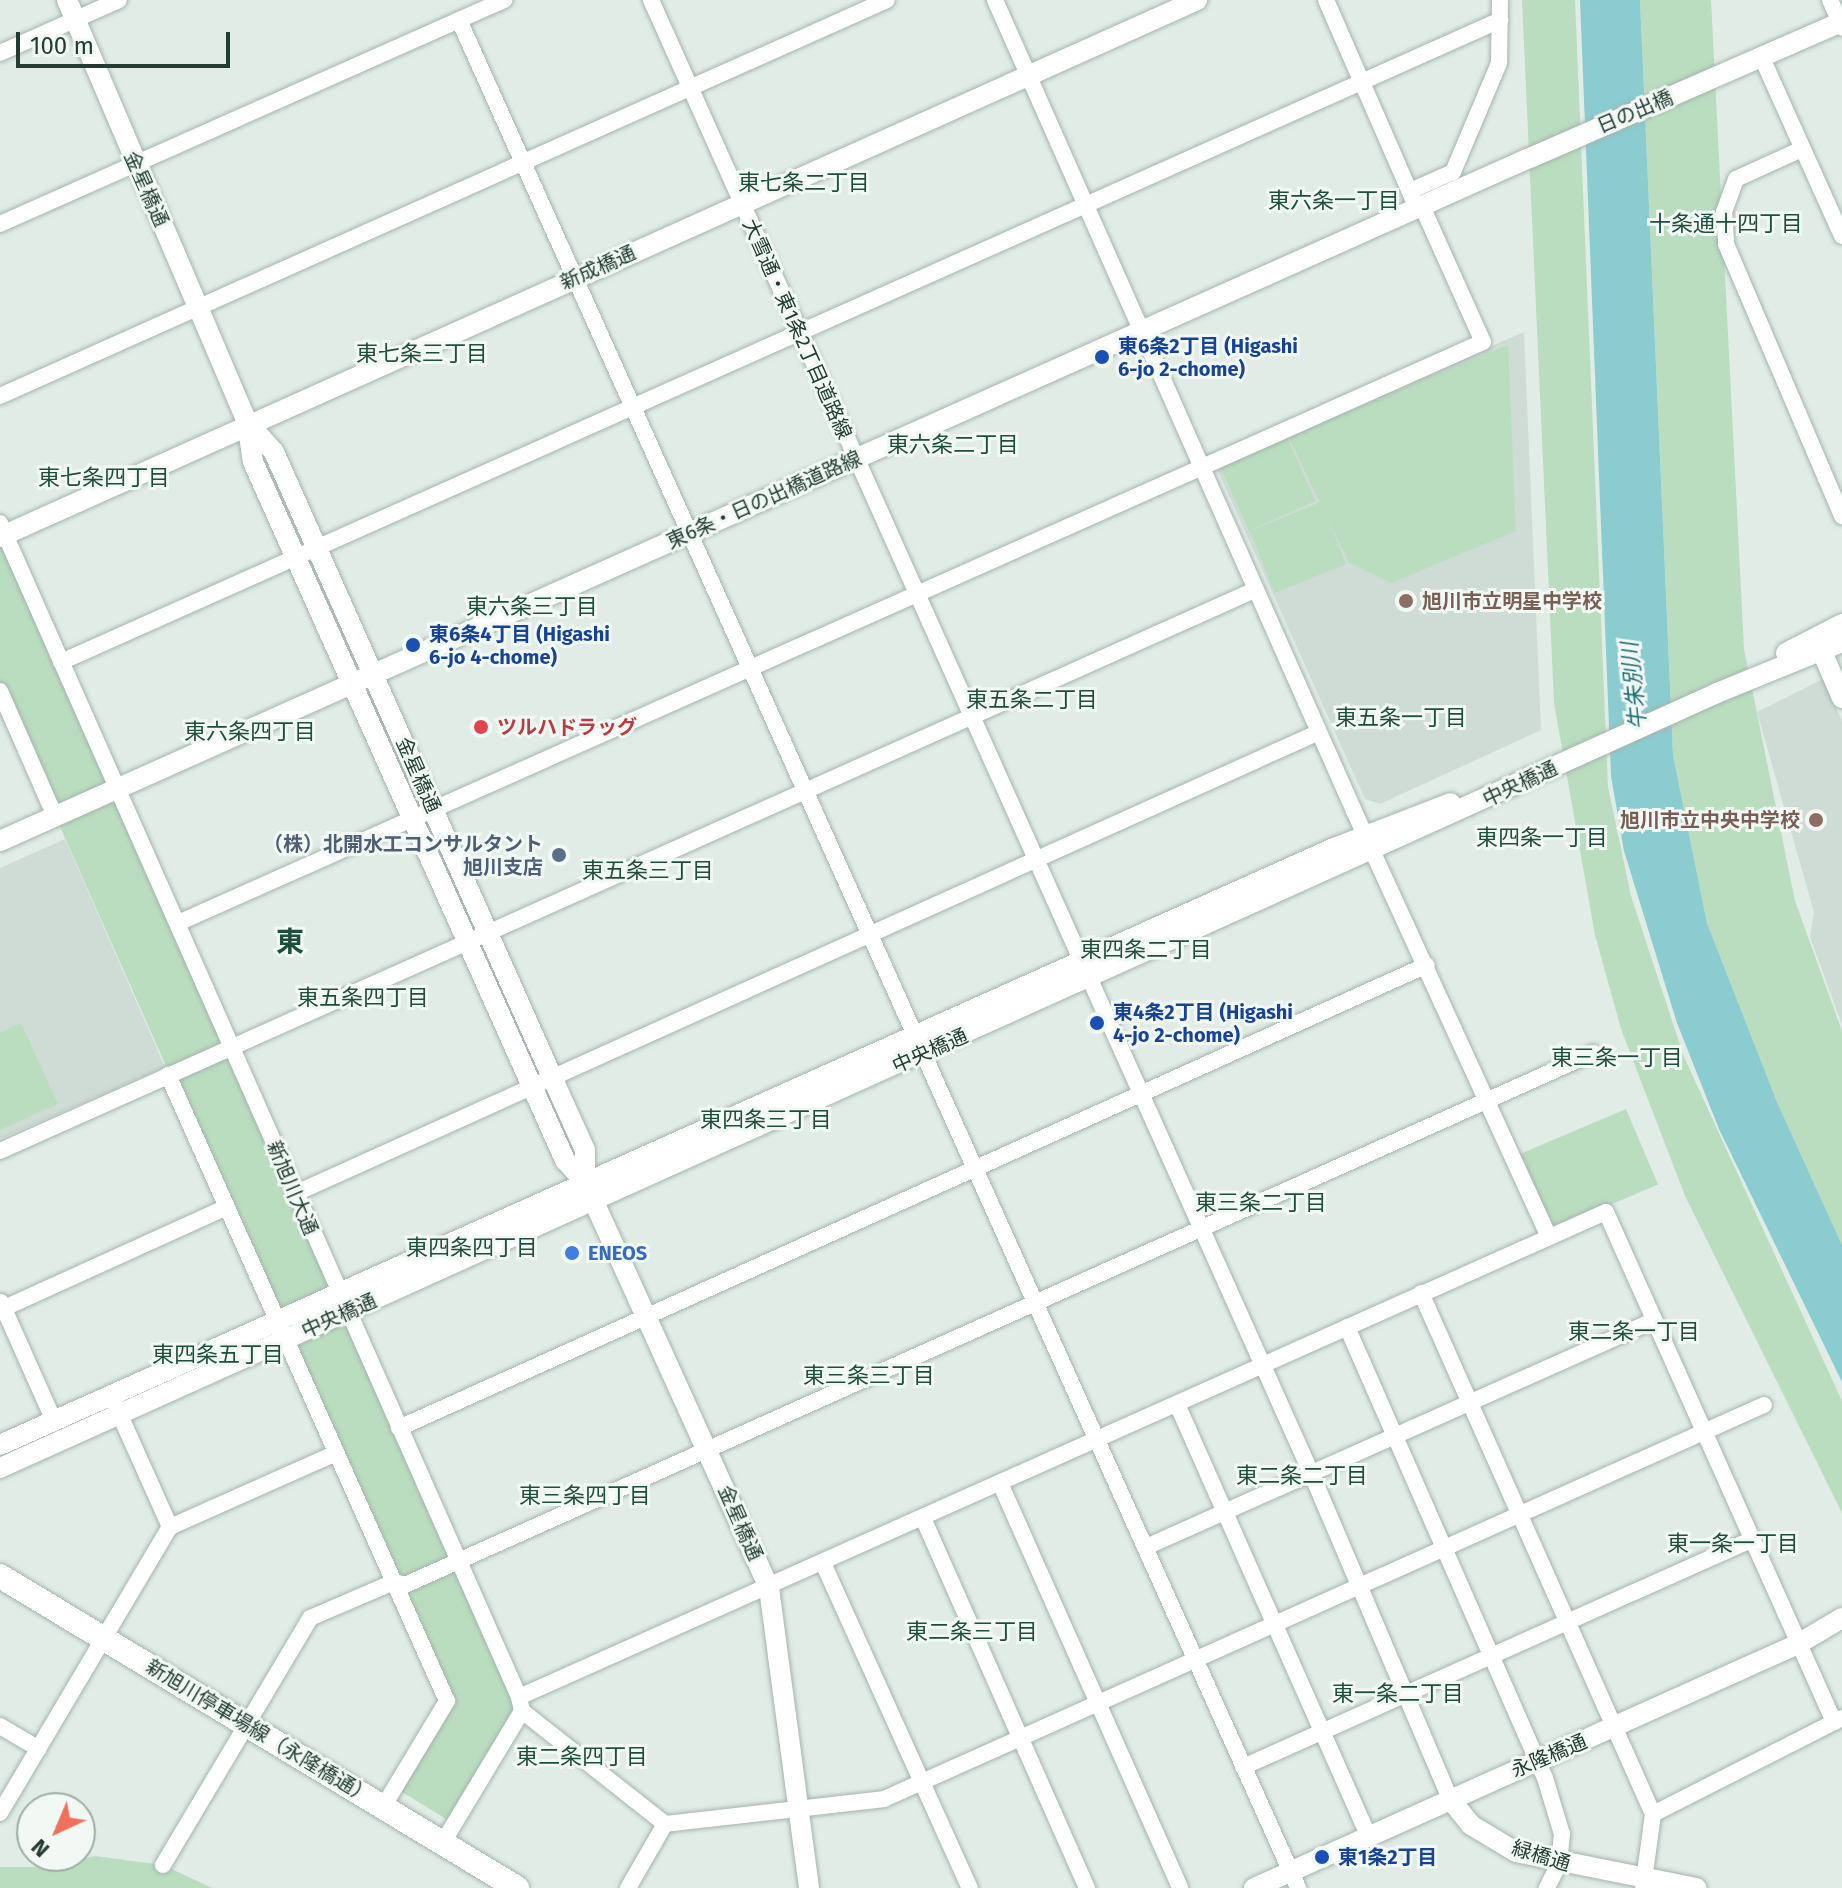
<!DOCTYPE html>
<meta charset="utf-8">
<style>
body{margin:0}
#map{position:relative;width:1842px;height:1888px;overflow:hidden;background:#e1ece6;font-family:"Fira Sans","Noto Sans JP",sans-serif}
div>[style]{position:absolute}
.built>*{inset:0;background:#cfdbd5}
.green>*{inset:0;background:#baddc0;transform-origin:0 0}
.water>*{inset:0;background:#8accd0}
.roads{filter:drop-shadow(0 0 2px #a4b4ad) drop-shadow(0 0 2px #a4b4ad)}
.minor>*{height:16px;margin:-8px;padding:0 8px;transform-origin:8px;border-radius:8px;background:#fff}
.tertiary>*{height:20px;margin:-10px;padding:0 10px;transform-origin:10px;border-radius:10px;background:#fff}
.secondary>*{height:24px;margin:-12px;padding:0 12px;transform-origin:12px;border-radius:12px;background:#fff}
.dots>*{width:22px;height:22px;translate:-50% -50%;box-sizing:border-box;border:4px solid #f2f8f4;border-radius:50%}
span{translate:-50% -50%;white-space:nowrap;text-align:center;line-height:1.15;-webkit-text-stroke:6px #f2f8f4;paint-order:stroke}
.street-label{font-size:20px;color:#223c33}
.transit-label{font-size:20px;color:#164399;font-weight:700}
.left{translate:0 -50%;text-align:left}
.education-label{font-size:20px;color:#785e54;font-weight:700}
.right{translate:-100% -50%;text-align:right}
.health-label{font-size:20px;color:#be3a42;font-weight:700}
.service-label{font-size:20px;color:#4e5e75;font-weight:700}
.shop-label{font-size:20px;color:#366cbe;font-weight:700}
.neighbourhood-label{font-size:22px;color:#1e4e3e}
.water-label{font-size:22px;color:#1d7177;font-style:italic}
.district-label{font-size:28px;color:#1e4e3e;font-weight:700}
.north{position:absolute;left:16px;top:1792px;width:80px;height:80px;box-sizing:border-box;background:#f2f8f4;border:2px solid #9fada7;border-radius:50%;rotate:224deg;font-size:22px;font-weight:700;line-height:32px;text-align:center;color:#223c33}
.north::after{content:'';display:block;margin:auto;width:28px;height:36px;background:#f0715b;clip-path:polygon(50% 0,100% 100%,50% 72%,0 100%)}
.scale{position:absolute;left:16px;top:32px;width:214px;height:36px;box-sizing:border-box;border:4px solid #223c33;border-top:0;padding-left:10px;font-size:24px;line-height:28px;white-space:nowrap;color:#223c33;-webkit-text-stroke:6px #f2f8f4;paint-order:stroke}
</style>
<div id="map">
<div class="built">
<i style="clip-path:polygon(1524px 332px,1541px 730px,1380px 804px,1365px 799px,1218px 471px,1221px 463px)"></i>
<i style="clip-path:polygon(1823px 679px,1842px 721px,1842px 1025px,1810px 937px,1814px 912px,1757px 712px)"></i>
<i style="clip-path:polygon(65px 839px,165px 1067px,0 1139px,0 868px)"></i>
</div>
<div class="green">
<i style="clip-path:polygon(1522px 0,1575px 0,1608px 787px,1631px 896px,1684px 1057px,1842px 1401px,1842px 1513px,1685px 1196px,1621px 1029px,1595px 935px,1554px 703px)"></i>
<i style="clip-path:polygon(1640px 0,1711px 0,1744px 649px,1795px 901px,1842px 1031px,1842px 1245px,1777px 1102px,1707px 923px,1673px 755px)"></i>
<i style="clip-path:polygon(1508px 345px,1516px 531px,1391px 583px,1349px 563px,1288px 436px)"></i>
<i style="left:1287px;top:437px;width:70px;height:73px;rotate:66deg"></i>
<i style="left:1321px;top:502px;width:67px;height:77px;rotate:68deg"></i>
<i style="clip-path:polygon(0 523px,522px 1711px,451px 1822px,397px 1789px,447px 1701px,0 691px)"></i>
<i style="clip-path:polygon(21px 1023px,58px 1104px,0 1130px,0 1033px)"></i>
<i style="left:1626px;top:1109px;width:82px;height:115px;rotate:67deg"></i>
<i style="clip-path:polygon(95px 1856px,163px 1865px,212px 1888px,0 1888px,0 1867px,38px 1867px)"></i>
</div>
<div class="water">
<i style="clip-path:polygon(1580px 0,1640px 0,1673px 755px,1707px 923px,1777px 1102px,1842px 1245px,1842px 1382px,1719px 1129px,1677px 1023px,1624px 851px,1611px 776px)"></i>
</div>
<div class="roads">
<div class="minor">
<i style="left:651px;top:0;width:1616px;rotate:65.86deg"></i>
<i style="left:1312px;top:1475px;width:352px;rotate:66.9deg"></i>
<i style="left:995px;top:0;width:887px;rotate:66.12deg"></i>
<i style="left:1354px;top:811px;width:468px;rotate:65.4deg"></i>
<i style="left:1326px;top:0;width:217px;rotate:66.4deg"></i>
<i style="left:1830px;top:0;width:30px;rotate:66deg"></i>
<i style="left:459px;top:20px;width:2048px;rotate:65.81deg"></i>
<i style="left:0;top:53px;width:130px;rotate:-24deg"></i>
<i style="left:1762px;top:58px;width:195px;rotate:65.8deg"></i>
<i style="left:1802px;top:149px;width:72px;rotate:155.6deg"></i>
<i style="left:1736px;top:179px;width:35px;rotate:110deg"></i>
<i style="left:1724px;top:212px;width:32px;rotate:86deg"></i>
<i style="left:1726px;top:244px;width:296px;rotate:66.9deg"></i>
<i style="left:1410px;top:191px;width:47px;rotate:-23.8deg"></i>
<i style="left:1453px;top:172px;width:118px;rotate:-67.1deg"></i>
<i style="left:1499px;top:63px;width:63px;rotate:-89.1deg"></i>
<i style="left:0;top:224px;width:552px;rotate:-23.96deg"></i>
<i style="left:0;top:396px;width:971px;rotate:-24.06deg"></i>
<i style="left:0;top:523px;width:1284px;rotate:66.15deg"></i>
<i style="left:519px;top:1697px;width:14px;rotate:78deg"></i>
<i style="left:522px;top:1711px;width:155px;rotate:121deg"></i>
<i style="left:61px;top:662px;width:1576px;rotate:-24.04deg"></i>
<i style="left:0;top:691px;width:137px;rotate:66.3deg"></i>
<i style="left:178px;top:923px;width:1428px;rotate:-24deg"></i>
<i style="left:1483px;top:342px;width:149px;rotate:-114.2deg"></i>
<i style="left:168px;top:1075px;width:685px;rotate:65.98deg"></i>
<i style="left:447px;top:1701px;width:124px;rotate:121.1deg"></i>
<i style="left:0;top:1151px;width:1375px;rotate:-24.09deg"></i>
<i style="left:294px;top:1194px;width:1124px;rotate:-24.26deg"></i>
<i style="left:1421px;top:1293px;width:570px;rotate:66deg"></i>
<i style="left:1px;top:1302px;width:130px;rotate:66deg"></i>
<i style="left:0;top:1310px;width:249px;rotate:-24.4deg"></i>
<i style="left:1347px;top:1327px;width:493px;rotate:66.3deg"></i>
<i style="left:1545px;top:1778px;width:59px;rotate:73.1deg"></i>
<i style="left:1562px;top:1834px;width:30px;rotate:96deg"></i>
<i style="left:1559px;top:1864px;width:27px;rotate:117deg"></i>
<i style="left:115px;top:1404px;width:135px;rotate:65.9deg"></i>
<i style="left:1177px;top:1404px;width:472px;rotate:66.1deg"></i>
<i style="left:399px;top:1428px;width:1127px;rotate:-24.25deg"></i>
<i style="left:1000px;top:1483px;width:443px;rotate:66deg"></i>
<i style="left:923px;top:1518px;width:405px;rotate:66.1deg"></i>
<i style="left:1146px;top:1547px;width:557px;rotate:-24.04deg"></i>
<i style="left:823px;top:1563px;width:357px;rotate:65.7deg"></i>
<i style="left:519px;top:1697px;width:1190px;rotate:-24.05deg"></i>
<i style="left:1606px;top:1212px;width:559px;rotate:65.91deg"></i>
<i style="left:522px;top:1711px;width:182px;rotate:38.3deg"></i>
<i style="left:665px;top:1824px;width:220px;rotate:-6.5deg"></i>
<i style="left:884px;top:1799px;width:964px;rotate:-24.12deg"></i>
<i style="left:0;top:1726px;width:45px;rotate:30.5deg"></i>
<i style="left:1243px;top:1767px;width:559px;rotate:-24.09deg"></i>
<i style="left:0;top:1813px;width:333px;rotate:-59.3deg"></i>
<i style="left:170px;top:1527px;width:182px;rotate:-24deg"></i>
<i style="left:163px;top:1865px;width:287px;rotate:-59.2deg"></i>
<i style="left:310px;top:1618px;width:91px;rotate:-23.2deg"></i>
<i style="left:394px;top:1582px;width:11px;rotate:15deg"></i>
<i style="left:405px;top:1585px;width:1302px;rotate:-24.12deg"></i>
<i style="left:628px;top:1888px;width:74px;rotate:-60deg"></i>
<i style="left:1643px;top:1888px;width:75px;rotate:-82.3deg"></i>
<i style="left:1653px;top:1814px;width:212px;rotate:-26.9deg"></i>
</div>
<div class="tertiary">
<i style="left:67px;top:0;width:459px;rotate:66.9deg"></i>
<i style="left:247px;top:422px;width:40px;rotate:81.5deg"></i>
<i style="left:253px;top:462px;width:765px;rotate:65.92deg"></i>
<i style="left:565px;top:1160px;width:30px;rotate:48deg"></i>
<i style="left:585px;top:1182px;width:446px;rotate:65.6deg"></i>
<i style="left:769px;top:1588px;width:303px;rotate:82.4deg"></i>
<i style="left:1530px;top:158px;width:340px;rotate:-23.6deg"></i>
<i style="left:247px;top:422px;width:40px;rotate:48deg"></i>
<i style="left:274px;top:452px;width:684px;rotate:66.02deg"></i>
<i style="left:552px;top:1077px;width:80px;rotate:65.7deg"></i>
<i style="left:585px;top:1150px;width:32px;rotate:90deg"></i>
<i style="left:0;top:537px;width:1312px;rotate:-24.16deg"></i>
<i style="left:1817px;top:640px;width:63px;rotate:66.7deg"></i>
<i style="left:1786px;top:653px;width:63px;rotate:-27.4deg"></i>
<i style="left:0;top:841px;width:1672px;rotate:-24.07deg"></i>
<i style="left:0;top:1445px;width:1461px;rotate:-24.11deg"></i>
<i style="left:1334px;top:848px;width:125px;rotate:-21deg"></i>
<i style="left:0;top:1468px;width:1884px;rotate:-24.29deg"></i>
<i style="left:1717px;top:693px;width:135px;rotate:-22.2deg"></i>
<i style="left:1450px;top:1799px;width:33px;rotate:51deg"></i>
<i style="left:1471px;top:1825px;width:52px;rotate:31deg"></i>
<i style="left:1516px;top:1852px;width:184px;rotate:11.3deg"></i>
<i style="left:1254px;top:1888px;width:596px;rotate:-24.16deg"></i>
<i style="left:1798px;top:1644px;width:51px;rotate:-30.6deg"></i>
</div>
<div class="secondary">
<i style="left:0;top:1576px;width:604px;rotate:31.11deg"></i>
</div>
</div>
<div class="dots">
<i style="left:1102px;top:357px;background:#1a4fb4"></i>
<i style="left:1406px;top:601px;background:#8d6e63"></i>
<i style="left:413px;top:645px;background:#1a4fb4"></i>
<i style="left:481px;top:727px;background:#e0444e"></i>
<i style="left:1816px;top:820px;background:#8d6e63"></i>
<i style="left:559px;top:855px;background:#5c6f8a"></i>
<i style="left:1097px;top:1023px;background:#1a4fb4"></i>
<i style="left:572px;top:1253px;background:#3f7fe0"></i>
<i style="left:1322px;top:1857px;background:#1a4fb4"></i>
</div>
<div class="street-label">
<span style="left:1635px;top:112px;rotate:-23deg">日の出橋</span>
<span style="left:146px;top:189px;rotate:66deg">金星橋通</span>
<span style="left:598px;top:268px;rotate:-24deg">新成橋通</span>
<span style="left:797px;top:329px;rotate:66deg">大雪通・東1条2丁目道路線</span>
<span style="left:764px;top:500px;rotate:-24deg">東6条・日の出橋道路線</span>
<span style="left:418px;top:775px;rotate:66deg">金星橋通</span>
<span style="left:1520px;top:784px;rotate:-25deg">中央橋通</span>
<span style="left:930px;top:1051px;rotate:-24deg">中央橋通</span>
<span style="left:292px;top:1188px;rotate:67deg">新旭川大通</span>
<span style="left:339px;top:1316px;rotate:-24deg">中央橋通</span>
<span style="left:740px;top:1523px;rotate:66deg">金星橋通</span>
<span style="left:259px;top:1732px;rotate:31deg">新旭川停車場線（永隆橋通）</span>
<span style="left:1549px;top:1756px;rotate:-23deg">永隆橋通</span>
<span style="left:1541px;top:1856px;rotate:17deg">緑橋通</span>
</div>
<div class="transit-label">
<span class="left" style="left:1118px;top:358px">東6条2丁目 (Higashi<br>6-jo 2-chome)</span>
<span class="left" style="left:429px;top:646px">東6条4丁目 (Higashi<br>6-jo 4-chome)</span>
<span class="left" style="left:1113px;top:1024px">東4条2丁目 (Higashi<br>4-jo 2-chome)</span>
<span class="left" style="left:1338px;top:1857px">東1条2丁目</span>
</div>
<div class="education-label">
<span class="left" style="left:1422px;top:601px">旭川市立明星中学校</span>
<span class="right" style="left:1800px;top:820px">旭川市立中央中学校</span>
</div>
<div class="health-label">
<span class="left" style="left:497px;top:727px">ツルハドラッグ</span>
</div>
<div class="service-label">
<span class="right" style="left:543px;top:856px">（株）北開水工コンサルタント<br>旭川支店</span>
</div>
<div class="shop-label">
<span class="left" style="left:588px;top:1253px">ENEOS</span>
</div>
<div class="neighbourhood-label">
<span style="left:804px;top:183px">東七条二丁目</span>
<span style="left:1334px;top:201px">東六条一丁目</span>
<span style="left:1726px;top:224px">十条通十四丁目</span>
<span style="left:422px;top:354px">東七条三丁目</span>
<span style="left:953px;top:445px">東六条二丁目</span>
<span style="left:104px;top:478px">東七条四丁目</span>
<span style="left:532px;top:607px">東六条三丁目</span>
<span style="left:1032px;top:700px">東五条二丁目</span>
<span style="left:1401px;top:718px">東五条一丁目</span>
<span style="left:250px;top:732px">東六条四丁目</span>
<span style="left:1542px;top:838px">東四条一丁目</span>
<span style="left:648px;top:871px">東五条三丁目</span>
<span style="left:1146px;top:950px">東四条二丁目</span>
<span style="left:363px;top:998px">東五条四丁目</span>
<span style="left:1617px;top:1058px">東三条一丁目</span>
<span style="left:766px;top:1120px">東四条三丁目</span>
<span style="left:1261px;top:1203px">東三条二丁目</span>
<span style="left:472px;top:1248px">東四条四丁目</span>
<span style="left:1634px;top:1332px">東二条一丁目</span>
<span style="left:218px;top:1355px">東四条五丁目</span>
<span style="left:869px;top:1376px">東三条三丁目</span>
<span style="left:1302px;top:1476px">東二条二丁目</span>
<span style="left:585px;top:1496px">東三条四丁目</span>
<span style="left:1733px;top:1544px">東一条一丁目</span>
<span style="left:972px;top:1632px">東二条三丁目</span>
<span style="left:1398px;top:1694px">東一条二丁目</span>
<span style="left:582px;top:1757px">東二条四丁目</span>
</div>
<div class="water-label">
<span style="left:1634px;top:686px;rotate:-96deg">牛朱別川</span>
</div>
<div class="district-label">
<span style="left:290px;top:942px">東</span>
</div>
<div class="north">N</div>
<div class="scale">100 m</div>
</div>
